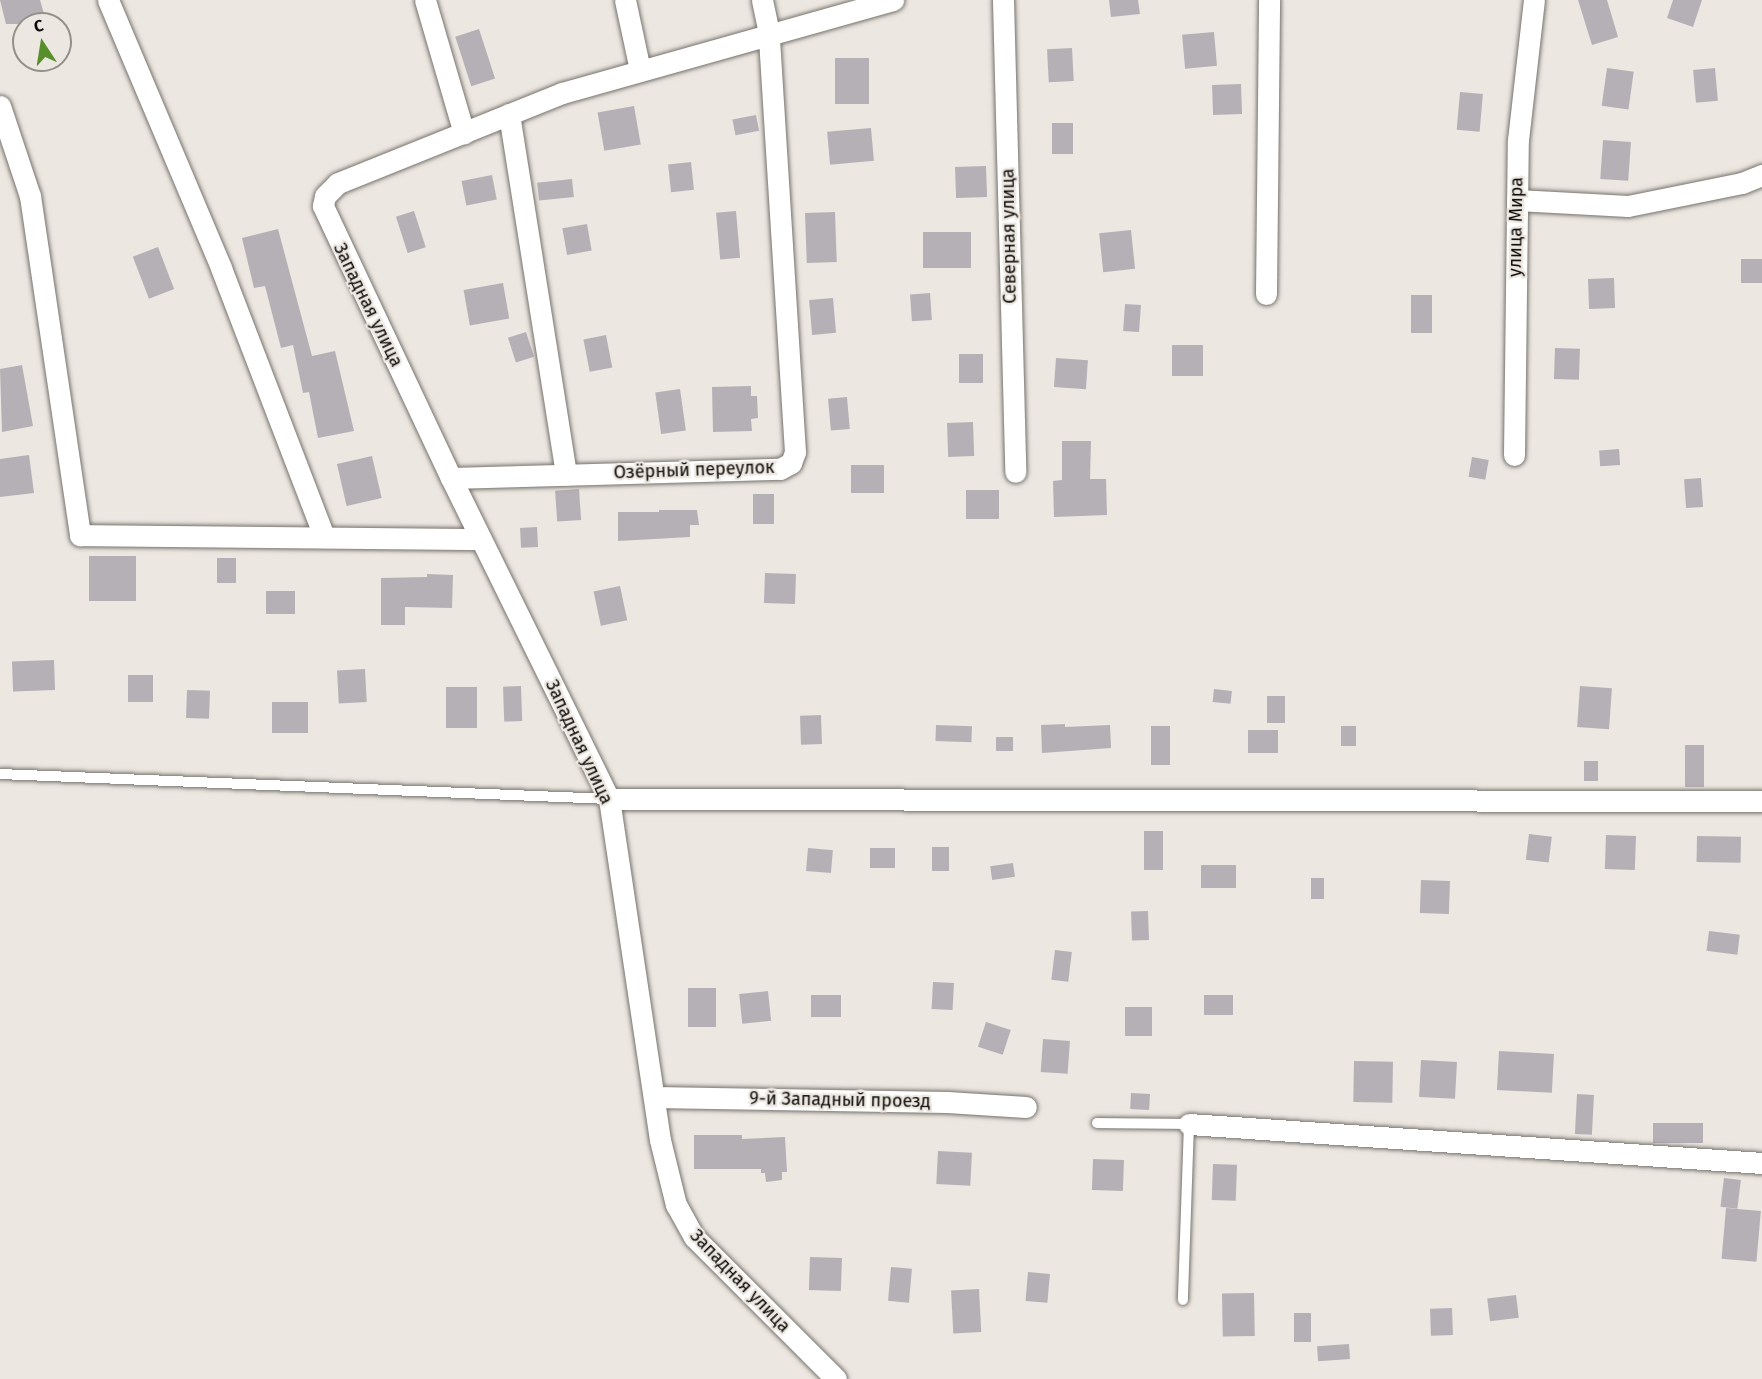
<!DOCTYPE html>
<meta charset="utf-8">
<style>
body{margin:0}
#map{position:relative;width:1762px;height:1379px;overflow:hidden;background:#ece7e0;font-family:"Fira Sans",sans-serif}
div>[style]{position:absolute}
.building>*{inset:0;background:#b5b0b6;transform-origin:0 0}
.roads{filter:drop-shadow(0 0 2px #77726d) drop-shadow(0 0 2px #77726d)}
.service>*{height:10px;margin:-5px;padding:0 5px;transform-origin:5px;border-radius:5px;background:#fff}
.minor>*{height:21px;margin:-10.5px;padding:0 10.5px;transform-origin:10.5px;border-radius:10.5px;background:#fff}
span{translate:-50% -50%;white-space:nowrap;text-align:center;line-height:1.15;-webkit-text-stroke:4.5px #ece7e0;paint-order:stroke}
.street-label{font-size:18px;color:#0d0b09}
.north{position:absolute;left:12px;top:12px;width:60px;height:60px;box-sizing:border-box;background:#ece7e0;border:2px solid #938f8a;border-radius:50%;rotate:348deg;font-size:16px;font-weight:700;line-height:24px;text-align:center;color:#0d0b09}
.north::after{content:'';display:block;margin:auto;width:21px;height:27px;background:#578f2a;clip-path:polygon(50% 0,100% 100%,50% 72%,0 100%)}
</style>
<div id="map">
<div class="building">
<i style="clip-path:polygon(0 0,40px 0,47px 24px,6px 24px)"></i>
<i style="clip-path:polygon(1109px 0,1138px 0,1140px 14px,1111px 17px)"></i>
<i style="clip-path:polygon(1578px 0,1607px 0,1618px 37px,1592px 45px)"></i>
<i style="clip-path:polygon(1673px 0,1702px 0,1693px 27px,1667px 18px)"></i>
<i style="left:479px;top:29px;width:52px;height:25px;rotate:72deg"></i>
<i style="left:1214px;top:32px;width:34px;height:32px;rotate:85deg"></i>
<i style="left:1072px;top:48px;width:33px;height:25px;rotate:87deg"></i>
<i style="left:835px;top:58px;width:34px;height:46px"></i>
<i style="left:1607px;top:68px;width:27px;height:38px;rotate:8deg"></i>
<i style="left:1715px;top:68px;width:33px;height:22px;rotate:85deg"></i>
<i style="left:1241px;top:84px;width:30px;height:29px;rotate:88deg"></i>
<i style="left:1460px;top:92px;width:23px;height:38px;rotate:5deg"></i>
<i style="left:634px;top:106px;width:39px;height:37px;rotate:80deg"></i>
<i style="left:756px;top:115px;width:16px;height:24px;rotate:79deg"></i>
<i style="left:1052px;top:123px;width:21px;height:31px"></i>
<i style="left:871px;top:128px;width:33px;height:44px;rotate:85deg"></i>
<i style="left:1603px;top:140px;width:28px;height:39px;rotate:4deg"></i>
<i style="left:691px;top:162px;width:28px;height:23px;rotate:84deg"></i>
<i style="left:986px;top:166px;width:31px;height:31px;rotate:88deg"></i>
<i style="left:492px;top:175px;width:25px;height:31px;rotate:79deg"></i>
<i style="left:572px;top:179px;width:18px;height:35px;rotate:84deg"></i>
<i style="left:414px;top:211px;width:38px;height:19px;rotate:72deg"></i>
<i style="left:736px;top:211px;width:47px;height:20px;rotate:85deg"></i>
<i style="left:835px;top:212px;width:50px;height:30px;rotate:88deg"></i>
<i style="left:587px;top:224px;width:27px;height:25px;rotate:80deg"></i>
<i style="clip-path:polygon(278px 229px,312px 356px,335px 351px,354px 431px,318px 438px,309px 392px,303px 393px,293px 345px,281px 348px,265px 286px,254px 288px,242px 238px)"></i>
<i style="left:1131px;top:230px;width:39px;height:32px;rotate:84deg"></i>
<i style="left:923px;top:232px;width:48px;height:36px"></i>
<i style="left:158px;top:247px;width:45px;height:27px;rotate:69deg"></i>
<i style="left:1741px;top:259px;width:21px;height:24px"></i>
<i style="left:1614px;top:278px;width:30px;height:26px;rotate:88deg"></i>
<i style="left:503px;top:283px;width:36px;height:40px;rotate:80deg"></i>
<i style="left:930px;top:293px;width:27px;height:20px;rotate:86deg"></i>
<i style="left:1411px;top:295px;width:21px;height:38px"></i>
<i style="left:833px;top:298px;width:35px;height:24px;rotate:85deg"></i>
<i style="left:1125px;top:304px;width:16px;height:27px;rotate:4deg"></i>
<i style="left:526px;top:332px;width:26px;height:19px;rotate:72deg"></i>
<i style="left:606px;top:335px;width:33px;height:23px;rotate:79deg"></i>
<i style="left:1203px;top:345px;width:31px;height:31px;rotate:90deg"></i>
<i style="left:1555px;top:348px;width:25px;height:31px;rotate:2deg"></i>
<i style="left:983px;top:354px;width:29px;height:24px;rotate:90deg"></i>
<i style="left:1056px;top:358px;width:32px;height:29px;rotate:4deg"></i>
<i style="clip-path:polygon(22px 365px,33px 426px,2px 432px,0 369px)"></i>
<i style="clip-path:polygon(751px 386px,751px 396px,757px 396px,758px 418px,751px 419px,752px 431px,713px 432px,712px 387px)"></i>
<i style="left:680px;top:389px;width:42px;height:25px;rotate:82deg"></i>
<i style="left:847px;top:397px;width:32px;height:19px;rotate:85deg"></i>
<i style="left:973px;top:422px;width:34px;height:26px;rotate:88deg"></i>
<i style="clip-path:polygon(1062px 441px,1091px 441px,1090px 479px,1106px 479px,1107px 515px,1054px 517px,1053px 481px,1062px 480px)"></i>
<i style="left:1619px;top:449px;width:16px;height:20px;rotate:86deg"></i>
<i style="clip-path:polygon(29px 455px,34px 493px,0 497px,0 459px)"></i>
<i style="left:372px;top:456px;width:43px;height:36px;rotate:77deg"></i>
<i style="left:1472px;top:457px;width:17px;height:20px;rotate:10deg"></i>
<i style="left:851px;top:465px;width:33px;height:28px"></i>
<i style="left:1701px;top:478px;width:29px;height:17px;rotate:86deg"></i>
<i style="left:579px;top:489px;width:31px;height:24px;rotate:86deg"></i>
<i style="left:966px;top:490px;width:33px;height:29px"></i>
<i style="left:753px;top:494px;width:21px;height:30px"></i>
<i style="clip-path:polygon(659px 510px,697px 510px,699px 525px,690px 525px,690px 537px,618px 541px,618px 512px,659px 512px)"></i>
<i style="left:537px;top:527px;width:20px;height:17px;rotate:87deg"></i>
<i style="left:89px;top:556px;width:47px;height:45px"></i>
<i style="left:217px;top:558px;width:19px;height:25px"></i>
<i style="left:765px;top:573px;width:31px;height:30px;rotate:2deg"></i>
<i style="clip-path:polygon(427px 574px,453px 575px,452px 608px,405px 607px,405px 625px,381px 625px,381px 578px,427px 577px)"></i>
<i style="left:620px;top:586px;width:35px;height:27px;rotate:78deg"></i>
<i style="left:266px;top:591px;width:29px;height:23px"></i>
<i style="left:54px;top:660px;width:30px;height:42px;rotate:88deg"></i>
<i style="left:365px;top:669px;width:33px;height:28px;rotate:87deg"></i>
<i style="left:128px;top:675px;width:25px;height:27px"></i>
<i style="left:521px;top:686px;width:35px;height:18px;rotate:88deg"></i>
<i style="left:1580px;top:686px;width:32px;height:41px;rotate:4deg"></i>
<i style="left:446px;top:687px;width:31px;height:41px"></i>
<i style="left:1214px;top:689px;width:18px;height:13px;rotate:6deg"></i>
<i style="left:187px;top:690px;width:23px;height:28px;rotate:2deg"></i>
<i style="left:1267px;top:696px;width:18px;height:27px"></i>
<i style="left:272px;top:702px;width:36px;height:31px"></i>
<i style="left:821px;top:715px;width:29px;height:21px;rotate:88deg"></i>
<i style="clip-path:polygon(1065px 724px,1065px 727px,1110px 725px,1111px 748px,1042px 753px,1041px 725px)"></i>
<i style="left:936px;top:725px;width:36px;height:16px;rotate:2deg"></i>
<i style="left:1151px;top:726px;width:19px;height:39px"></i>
<i style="left:1341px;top:726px;width:15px;height:20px"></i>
<i style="left:1278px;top:730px;width:23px;height:30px;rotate:90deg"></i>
<i style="left:996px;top:737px;width:17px;height:14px"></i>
<i style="left:1685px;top:745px;width:19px;height:42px"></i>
<i style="left:1584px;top:761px;width:14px;height:20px"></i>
<i style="left:1144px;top:831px;width:19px;height:39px"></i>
<i style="left:1529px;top:834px;width:23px;height:26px;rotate:7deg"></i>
<i style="left:1606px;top:835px;width:30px;height:34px;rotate:2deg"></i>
<i style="left:1697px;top:836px;width:44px;height:26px;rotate:1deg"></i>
<i style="left:932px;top:847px;width:17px;height:24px"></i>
<i style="left:808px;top:848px;width:25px;height:23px;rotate:5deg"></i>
<i style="left:870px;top:848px;width:25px;height:20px"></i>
<i style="left:1013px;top:863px;width:14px;height:23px;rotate:82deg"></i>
<i style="left:1201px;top:865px;width:35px;height:23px"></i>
<i style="left:1311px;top:878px;width:13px;height:21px"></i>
<i style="left:1421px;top:880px;width:29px;height:33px;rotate:2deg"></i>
<i style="left:1148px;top:911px;width:29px;height:17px;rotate:88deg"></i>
<i style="left:1709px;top:931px;width:31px;height:20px;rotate:7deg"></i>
<i style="left:1055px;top:950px;width:17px;height:30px;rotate:7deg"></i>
<i style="left:933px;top:982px;width:21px;height:27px;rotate:3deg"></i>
<i style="left:716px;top:988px;width:39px;height:28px;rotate:90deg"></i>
<i style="left:768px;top:991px;width:30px;height:29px;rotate:84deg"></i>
<i style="left:841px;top:995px;width:22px;height:30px;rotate:90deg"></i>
<i style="left:1204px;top:995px;width:29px;height:20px"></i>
<i style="left:1125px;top:1007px;width:27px;height:29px"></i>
<i style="left:986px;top:1022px;width:26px;height:26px;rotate:18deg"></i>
<i style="left:1043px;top:1039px;width:27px;height:33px;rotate:4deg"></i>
<i style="left:1499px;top:1051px;width:55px;height:39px;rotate:3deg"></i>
<i style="left:1421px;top:1060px;width:36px;height:37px;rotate:3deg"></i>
<i style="left:1354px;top:1061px;width:39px;height:41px;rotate:1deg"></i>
<i style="left:1131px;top:1093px;width:19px;height:16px;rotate:3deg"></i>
<i style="left:1577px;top:1094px;width:17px;height:40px;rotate:3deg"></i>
<i style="left:1653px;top:1123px;width:50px;height:20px"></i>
<i style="clip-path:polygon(694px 1135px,742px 1135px,742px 1139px,785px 1137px,787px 1172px,782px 1172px,782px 1180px,766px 1182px,765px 1173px,761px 1173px,761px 1169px,694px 1169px)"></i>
<i style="left:938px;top:1151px;width:34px;height:33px;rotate:3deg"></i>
<i style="left:1093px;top:1159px;width:31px;height:31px;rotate:2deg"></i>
<i style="left:1213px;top:1164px;width:24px;height:36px;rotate:2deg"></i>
<i style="left:1724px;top:1178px;width:17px;height:29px;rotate:7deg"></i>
<i style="left:1726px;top:1208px;width:35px;height:51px;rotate:5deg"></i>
<i style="left:810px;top:1257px;width:32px;height:33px;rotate:2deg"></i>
<i style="left:891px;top:1267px;width:21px;height:34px;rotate:5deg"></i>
<i style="left:1028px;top:1272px;width:22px;height:29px;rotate:5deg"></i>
<i style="left:979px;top:1289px;width:43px;height:28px;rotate:87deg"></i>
<i style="left:1254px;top:1293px;width:43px;height:32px;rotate:89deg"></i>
<i style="left:1516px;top:1295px;width:23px;height:29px;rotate:83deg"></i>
<i style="left:1452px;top:1308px;width:27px;height:22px;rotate:88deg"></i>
<i style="left:1294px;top:1313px;width:17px;height:29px"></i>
<i style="left:1349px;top:1344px;width:15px;height:32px;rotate:86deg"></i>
</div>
<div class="roads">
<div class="service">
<i style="left:0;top:774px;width:610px;rotate:2.35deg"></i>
<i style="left:1097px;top:1123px;width:92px;rotate:0.6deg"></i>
<i style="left:1189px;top:1124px;width:176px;rotate:92deg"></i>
</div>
<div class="minor">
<i style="left:108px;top:0;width:291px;rotate:67.1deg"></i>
<i style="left:221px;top:268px;width:288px;rotate:69deg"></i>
<i style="left:425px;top:0;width:139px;rotate:73.7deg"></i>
<i style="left:625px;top:0;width:72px;rotate:77.9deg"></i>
<i style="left:1003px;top:0;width:472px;rotate:88.5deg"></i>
<i style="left:0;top:106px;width:95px;rotate:71.6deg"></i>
<i style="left:30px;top:196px;width:343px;rotate:81.6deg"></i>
<i style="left:80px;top:535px;width:401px;rotate:0.6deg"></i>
<i style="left:509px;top:114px;width:365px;rotate:81deg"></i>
<i style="left:1517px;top:200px;width:111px;rotate:3.1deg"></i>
<i style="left:1628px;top:206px;width:116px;rotate:-11.4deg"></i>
<i style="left:1742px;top:183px;width:22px;rotate:-22deg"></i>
<i style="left:1266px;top:294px;width:294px;rotate:-89.4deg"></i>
<i style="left:1514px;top:455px;width:315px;rotate:-89.3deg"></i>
<i style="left:1518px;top:140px;width:141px;rotate:-83.5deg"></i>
<i style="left:451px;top:478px;width:329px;rotate:-1.6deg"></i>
<i style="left:780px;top:469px;width:13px;rotate:-29deg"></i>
<i style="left:791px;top:463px;width:12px;rotate:-70deg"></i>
<i style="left:795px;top:452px;width:420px;rotate:-93.6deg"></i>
<i style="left:769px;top:33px;width:34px;rotate:-102deg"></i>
<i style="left:609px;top:799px;width:1153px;rotate:0.1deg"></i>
<i style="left:654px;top:1097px;width:293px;rotate:1deg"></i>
<i style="left:947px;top:1102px;width:79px;rotate:3.6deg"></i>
<i style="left:1189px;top:1124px;width:574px;rotate:3.89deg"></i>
<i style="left:836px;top:1379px;width:201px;rotate:-135deg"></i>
<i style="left:694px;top:1237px;width:37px;rotate:-119deg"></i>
<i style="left:676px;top:1205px;width:67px;rotate:-103.8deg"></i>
<i style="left:660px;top:1140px;width:345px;rotate:-98.5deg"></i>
<i style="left:609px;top:799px;width:358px;rotate:-116.2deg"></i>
<i style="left:451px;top:478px;width:301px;rotate:-115.2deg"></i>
<i style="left:323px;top:206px;width:10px;rotate:-79deg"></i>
<i style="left:325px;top:196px;width:18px;rotate:-45deg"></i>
<i style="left:338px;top:183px;width:241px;rotate:-21.9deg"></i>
<i style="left:562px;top:93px;width:344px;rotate:-15.7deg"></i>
</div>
</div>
<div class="street-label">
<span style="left:1516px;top:227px;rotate:-89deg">улица Мира</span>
<span style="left:1009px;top:236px;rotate:-91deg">Северная улица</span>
<span style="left:368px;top:305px;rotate:64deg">Западная улица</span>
<span style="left:694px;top:470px;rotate:-2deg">Озёрный переулок</span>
<span style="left:579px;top:742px;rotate:65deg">Западная улица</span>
<span style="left:840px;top:1100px;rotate:1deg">9-й Западный проезд</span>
<span style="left:740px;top:1281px;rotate:46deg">Западная улица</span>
</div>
<div class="north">С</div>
</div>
